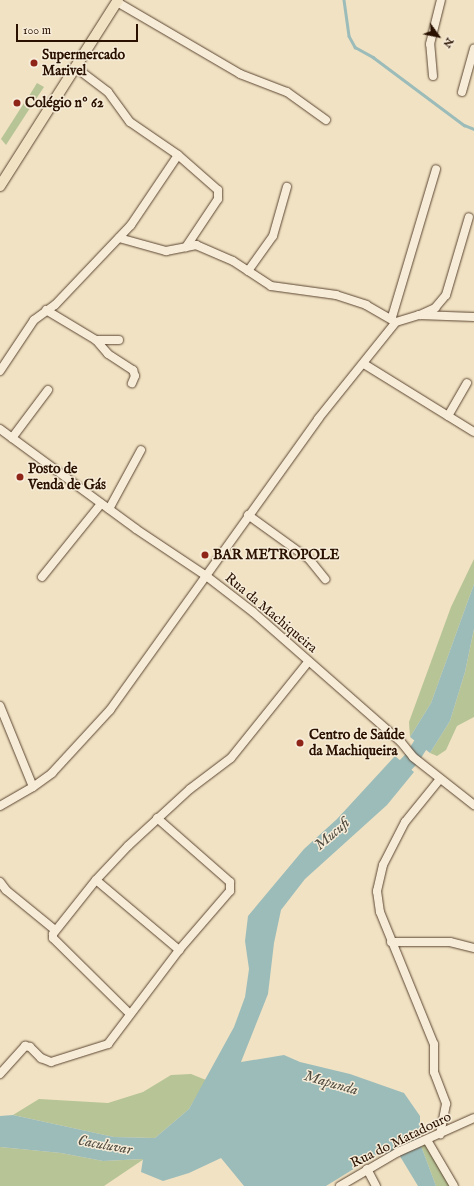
<!DOCTYPE html>
<meta charset="utf-8">
<style>
body{margin:0}
#map{position:relative;width:474px;height:1186px;overflow:hidden;background:#f1e2c3;font-family:"IM FELL English",serif}
div>[style]{position:absolute}
.green>*{inset:0;background:#b7c496}
.water>*{inset:0;background:#9cbcba}
.stream>*{height:2.5px;margin:-1.25px;padding:0 1.25px;transform-origin:1.25px;border-radius:1.25px;background:#9cbcba}
.river>*{height:15px;margin:-7.5px;padding:0 7.5px;transform-origin:7.5px;border-radius:7.5px;background:#9cbcba}
.roads{filter:drop-shadow(0 0 1px #5c4531) drop-shadow(0 0 1px #5c4531)}
.minor>*{height:8px;margin:-4px;padding:0 4px;transform-origin:4px;border-radius:4px;background:#f6ecd8}
.major>*{height:10px;margin:-5px;padding:0 5px;transform-origin:5px;border-radius:5px;background:#f1e2c3}
.dots>*{width:11px;height:11px;translate:-50% -50%;box-sizing:border-box;border:2px solid #f6ecd8;border-radius:50%}
span{translate:-50% -50%;white-space:nowrap;text-align:center;line-height:1.15;-webkit-text-stroke:3px #f6ecd8;paint-order:stroke}
.poi-label{font-size:14px;color:#2a1100;font-weight:700}
.left{translate:0 -50%;text-align:left}
.street-label{font-size:14px;color:#2a1100}
.water-label{font-size:15px;color:#524d41;font-style:italic}
.north{position:absolute;left:418px;top:16px;width:40px;height:40px;-webkit-text-stroke:3px #f6ecd8;paint-order:stroke;rotate:123deg;font-size:11px;font-weight:700;line-height:16px;text-align:center;color:#2a1100}
.north::after{content:'';display:block;margin:auto;width:14px;height:18px;background:#2a1100;clip-path:polygon(50% 0,100% 100%,50% 72%,0 100%)}
.scale{position:absolute;left:16px;top:24px;width:122px;height:18px;box-sizing:border-box;border:2px solid #2a1100;border-top:0;padding-left:5px;font-size:12px;line-height:14px;white-space:nowrap;color:#2a1100;-webkit-text-stroke:3px #f6ecd8;paint-order:stroke}
</style>
<div id="map">
<div class="green">
<i style="clip-path:polygon(37px 83px,44px 87px,34px 102px,29px 96px)"></i>
<i style="clip-path:polygon(24px 103px,32px 105px,6px 145px,1px 139px)"></i>
<i style="clip-path:polygon(474px 559px,474px 584px,431px 703px,410px 737px,409px 722px,451px 607px)"></i>
<i style="clip-path:polygon(474px 629px,474px 717px,457px 726px,446px 750px,437px 756px,430px 753px,450px 721px,465px 672px)"></i>
<i style="clip-path:polygon(191px 1074px,206px 1080px,189px 1109px,155px 1138px,114px 1137px,13px 1115px,39px 1099px,108px 1103px,143px 1092px,171px 1075px)"></i>
<i style="clip-path:polygon(427px 1140px,454px 1186px,436px 1186px,420px 1143px)"></i>
<i style="clip-path:polygon(0 1147px,61px 1153px,103px 1161px,144px 1159px,104px 1186px,0 1186px)"></i>
</div>
<div class="water">
<i style="clip-path:polygon(474px 584px,474px 629px,465px 672px,450px 721px,430px 753px,410px 737px,431px 703px)"></i>
<i style="clip-path:polygon(395px 756px,414px 772px,387px 805px,305px 879px,281px 910px,274px 943px,268px 994px,241px 1062px,284px 1055px,300px 1062px,350px 1074px,404px 1093px,420px 1116px,420px 1143px,436px 1186px,418px 1186px,398px 1153px,378px 1154px,326px 1186px,244px 1186px,221px 1158px,189px 1173px,163px 1181px,141px 1172px,143px 1159px,103px 1161px,61px 1153px,0 1147px,0 1116px,13px 1115px,114px 1137px,155px 1138px,189px 1109px,234px 1027px,245px 997px,249px 969px,245px 941px,248px 916px,304px 849px,337px 819px)"></i>
</div>
<div class="stream">
<i style="left:344px;top:0;width:36px;rotate:82deg"></i>
<i style="left:349px;top:36px;width:13px;rotate:61deg"></i>
<i style="left:355px;top:47px;width:21px;rotate:29deg"></i>
<i style="left:373px;top:57px;width:114px;rotate:36.8deg"></i>
<i style="left:464px;top:125px;width:11px;rotate:22deg"></i>
</div>
<div class="river">
<i style="left:391px;top:779px;width:30px;rotate:-46deg"></i>
<i style="left:412px;top:757px;width:36px;rotate:-58deg"></i>
</div>
<div class="roads">
<div class="minor">
<i style="left:117px;top:2px;width:143px;rotate:30.3deg"></i>
<i style="left:240px;top:74px;width:50px;rotate:21deg"></i>
<i style="left:287px;top:92px;width:48px;rotate:35.7deg"></i>
<i style="left:75px;top:67px;width:41px;rotate:37.1deg"></i>
<i style="left:108px;top:92px;width:37px;rotate:54deg"></i>
<i style="left:130px;top:122px;width:58px;rotate:34.5deg"></i>
<i style="left:178px;top:155px;width:53px;rotate:41.2deg"></i>
<i style="left:218px;top:190px;width:9px;rotate:90deg"></i>
<i style="left:218px;top:199px;width:58px;rotate:123.7deg"></i>
<i style="left:433px;top:76px;width:32px;rotate:-95deg"></i>
<i style="left:430px;top:44px;width:45px;rotate:-76deg"></i>
<i style="left:462px;top:92px;width:45px;rotate:-74.4deg"></i>
<i style="left:119px;top:238px;width:49px;rotate:15.5deg"></i>
<i style="left:166px;top:251px;width:31px;rotate:-11deg"></i>
<i style="left:196px;top:245px;width:40px;rotate:23.4deg"></i>
<i style="left:233px;top:261px;width:45px;rotate:33.3deg"></i>
<i style="left:271px;top:286px;width:66px;rotate:7.9deg"></i>
<i style="left:336px;top:295px;width:32px;rotate:18deg"></i>
<i style="left:366px;top:305px;width:34px;rotate:30deg"></i>
<i style="left:248px;top:271px;width:43px;rotate:-54.5deg"></i>
<i style="left:273px;top:236px;width:51px;rotate:-74.1deg"></i>
<i style="left:46px;top:310px;width:58px;rotate:31deg"></i>
<i style="left:96px;top:340px;width:23px"></i>
<i style="left:420px;top:315px;width:17px;rotate:-25deg"></i>
<i style="left:435px;top:308px;width:17px;rotate:-50deg"></i>
<i style="left:446px;top:295px;width:81px;rotate:-73.6deg"></i>
<i style="left:392px;top:317px;width:154px;rotate:-73.4deg"></i>
<i style="left:96px;top:340px;width:18px;rotate:49deg"></i>
<i style="left:108px;top:354px;width:30px;rotate:33deg"></i>
<i style="left:133px;top:370px;width:6px;rotate:72deg"></i>
<i style="left:135px;top:376px;width:8px;rotate:113deg"></i>
<i style="left:364px;top:364px;width:129px;rotate:31.7deg"></i>
<i style="left:0;top:371px;width:61px;rotate:-56.3deg"></i>
<i style="left:34px;top:320px;width:26px;rotate:-36deg"></i>
<i style="left:55px;top:305px;width:110px;rotate:-46.5deg"></i>
<i style="left:131px;top:225px;width:84px;rotate:-56.1deg"></i>
<i style="left:448px;top:416px;width:38px;rotate:-60deg"></i>
<i style="left:0;top:429px;width:169px;rotate:36.3deg"></i>
<i style="left:136px;top:529px;width:83px;rotate:33.7deg"></i>
<i style="left:205px;top:575px;width:61px;rotate:37.6deg"></i>
<i style="left:253px;top:612px;width:197px;rotate:41.3deg"></i>
<i style="left:401px;top:742px;width:19px;rotate:51deg"></i>
<i style="left:413px;top:757px;width:78px;rotate:38.2deg"></i>
<i style="left:12px;top:438px;width:60px;rotate:-53.1deg"></i>
<i style="left:109px;top:509px;width:67px;rotate:-61.5deg"></i>
<i style="left:248px;top:515px;width:75px;rotate:35.8deg"></i>
<i style="left:309px;top:559px;width:26px;rotate:51deg"></i>
<i style="left:42px;top:577px;width:94px;rotate:-51.1deg"></i>
<i style="left:0;top:706px;width:87px;rotate:67.8deg"></i>
<i style="left:440px;top:779px;width:55px;rotate:129.1deg"></i>
<i style="left:405px;top:822px;width:48px;rotate:117.1deg"></i>
<i style="left:383px;top:865px;width:27px;rotate:103deg"></i>
<i style="left:377px;top:891px;width:21px;rotate:82deg"></i>
<i style="left:380px;top:912px;width:143px;rotate:67.8deg"></i>
<i style="left:434px;top:1044px;width:28px;rotate:90deg"></i>
<i style="left:434px;top:1072px;width:34px;rotate:69deg"></i>
<i style="left:446px;top:1104px;width:31px;rotate:101deg"></i>
<i style="left:0;top:806px;width:38px;rotate:-30deg"></i>
<i style="left:33px;top:787px;width:24px;rotate:-36deg"></i>
<i style="left:52px;top:773px;width:86px;rotate:-47.4deg"></i>
<i style="left:110px;top:710px;width:358px;rotate:-54.4deg"></i>
<i style="left:318px;top:419px;width:124px;rotate:-51.2deg"></i>
<i style="left:396px;top:322px;width:24px;rotate:-17deg"></i>
<i style="left:419px;top:315px;width:55px;rotate:2.1deg"></i>
<i style="left:96px;top:880px;width:109px;rotate:40.1deg"></i>
<i style="left:0;top:882px;width:10px;rotate:53deg"></i>
<i style="left:6px;top:890px;width:63px;rotate:39.2deg"></i>
<i style="left:391px;top:942px;width:59px"></i>
<i style="left:450px;top:942px;width:25px;rotate:14deg"></i>
<i style="left:130px;top:1014px;width:108px;rotate:-135.4deg"></i>
<i style="left:53px;top:938px;width:4px;rotate:-90deg"></i>
<i style="left:53px;top:934px;width:69px;rotate:-51.5deg"></i>
<i style="left:96px;top:880px;width:47px;rotate:-46.7deg"></i>
<i style="left:128px;top:846px;width:84px;rotate:-42.6deg"></i>
<i style="left:190px;top:789px;width:51px;rotate:-37.1deg"></i>
<i style="left:231px;top:758px;width:124px;rotate:-51.2deg"></i>
<i style="left:0;top:1074px;width:38px;rotate:-48deg"></i>
<i style="left:25px;top:1046px;width:5px;rotate:11deg"></i>
<i style="left:30px;top:1047px;width:16px;rotate:45deg"></i>
<i style="left:41px;top:1058px;width:11px;rotate:22deg"></i>
<i style="left:51px;top:1062px;width:60px;rotate:-17.5deg"></i>
<i style="left:108px;top:1044px;width:118px;rotate:-52.9deg"></i>
<i style="left:179px;top:950px;width:78px;rotate:-49.2deg"></i>
<i style="left:230px;top:891px;width:9px;rotate:-90deg"></i>
<i style="left:230px;top:882px;width:97px;rotate:-138.8deg"></i>
<i style="left:427px;top:1140px;width:53px;rotate:59.6deg"></i>
<i style="left:367px;top:1169px;width:19px;rotate:62deg"></i>
<i style="left:340px;top:1186px;width:67px;rotate:-30.4deg"></i>
<i style="left:398px;top:1152px;width:83px;rotate:-24.1deg"></i>
</div>
<div class="major">
<i style="left:0;top:186px;width:220px;rotate:-57.6deg"></i>
</div>
</div>
<div class="dots">
<i style="left:34px;top:63px;background:#8f2418"></i>
<i style="left:17px;top:103px;background:#8f2418"></i>
<i style="left:20px;top:477px;background:#8f2418"></i>
<i style="left:205px;top:555px;background:#8f2418"></i>
<i style="left:300px;top:743px;background:#8f2418"></i>
</div>
<div class="poi-label">
<span class="left" style="left:42px;top:63px">Supermercado<br>Marivel</span>
<span class="left" style="left:25px;top:103px">Colégio nº 62</span>
<span class="left" style="left:28px;top:477px">Posto de<br>Venda de Gás</span>
<span class="left" style="left:213px;top:555px">BAR METROPOLE</span>
<span class="left" style="left:309px;top:743px">Centro de Saúde<br>da Machiqueira</span>
</div>
<div class="street-label">
<span style="left:271px;top:613px;rotate:40deg">Rua da Machiqueira</span>
<span style="left:401px;top:1140px;rotate:-26deg">Rua do Matadouro</span>
</div>
<div class="water-label">
<span style="left:332px;top:834px;rotate:-41deg">Mucufi</span>
<span style="left:331px;top:1083px;rotate:16deg">Mapunda</span>
<span style="left:105px;top:1145px;rotate:10deg">Caculuvar</span>
</div>
<div class="north">N</div>
<div class="scale">100 m</div>
</div>
